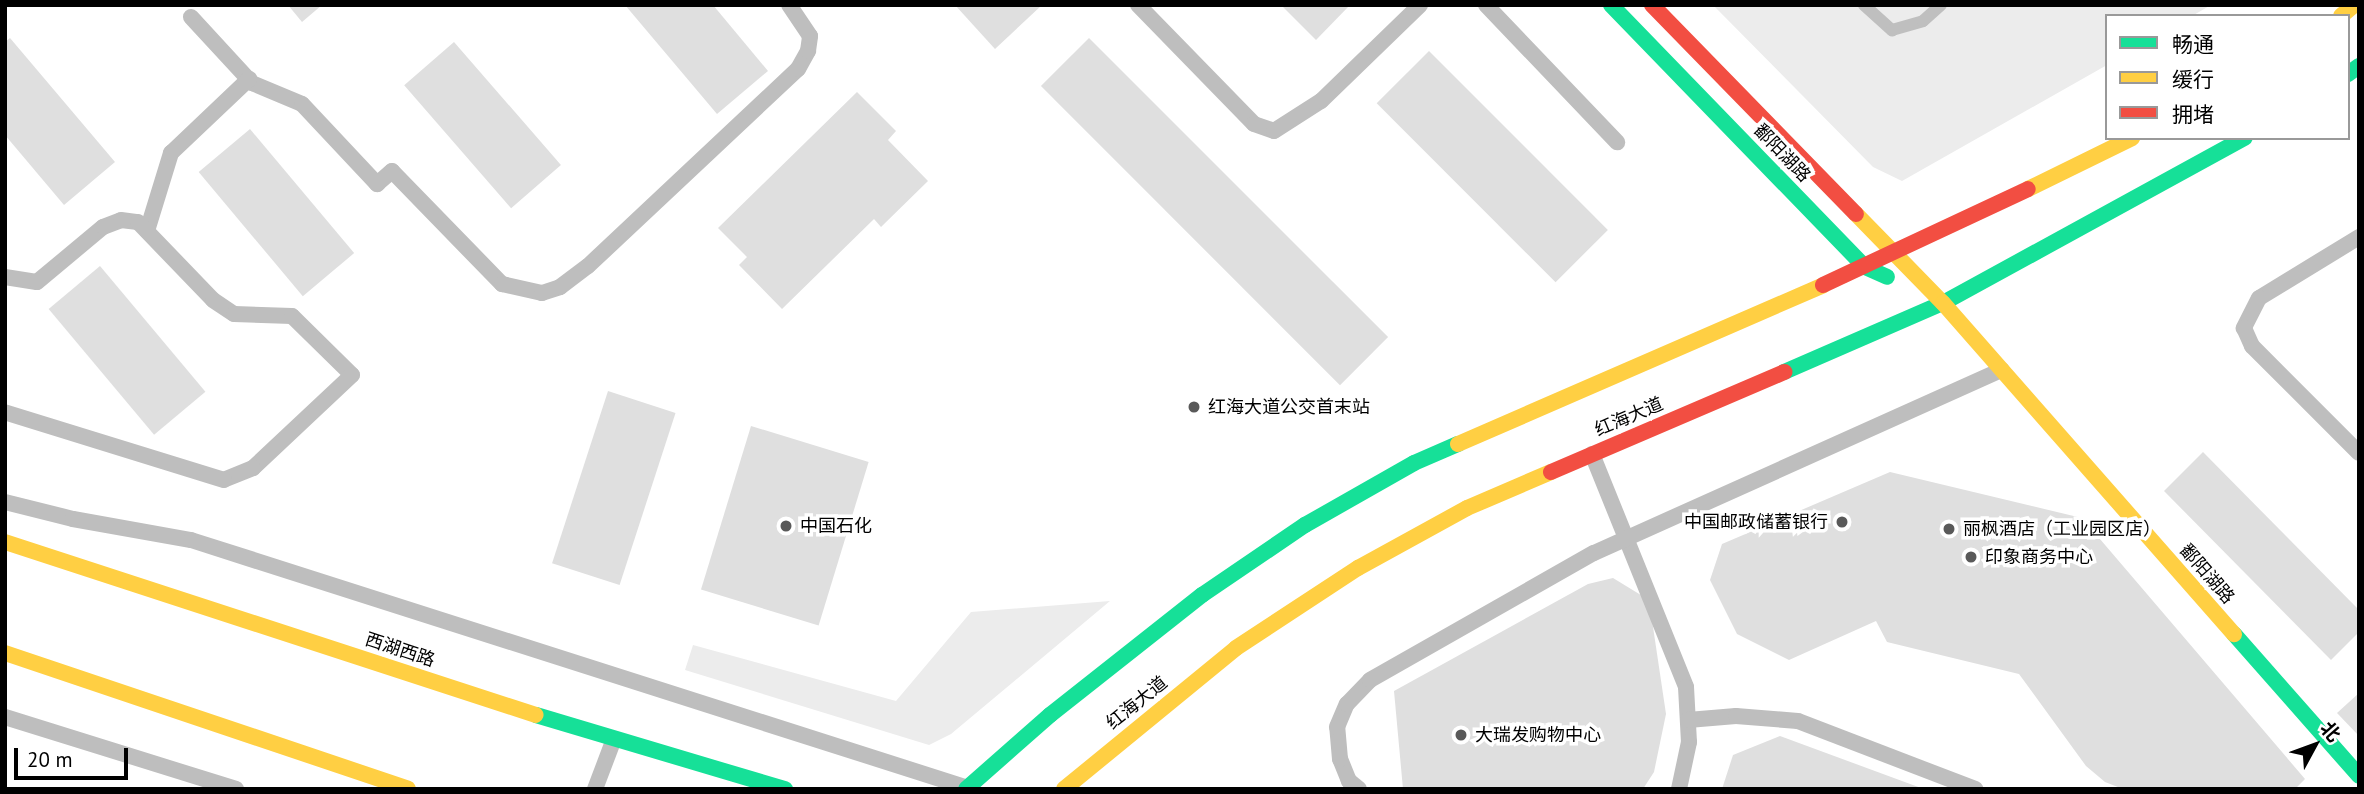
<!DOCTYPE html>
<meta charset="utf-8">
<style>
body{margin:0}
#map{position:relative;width:2364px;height:794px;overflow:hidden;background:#fff;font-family:"PT Sans","Noto Sans SC",sans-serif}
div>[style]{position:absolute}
.green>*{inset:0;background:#ececec}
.stream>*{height:12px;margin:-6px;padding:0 6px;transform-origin:6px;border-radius:6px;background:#bfbfbf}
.building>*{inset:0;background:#dfdfdf;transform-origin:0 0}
.lane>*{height:16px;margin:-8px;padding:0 8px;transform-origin:8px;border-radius:8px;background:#bebebe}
.fast>*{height:16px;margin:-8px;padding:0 8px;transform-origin:8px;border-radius:8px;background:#16e098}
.slow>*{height:16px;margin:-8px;padding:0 8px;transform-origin:8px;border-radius:8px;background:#ffcf43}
.jam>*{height:16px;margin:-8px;padding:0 8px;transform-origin:8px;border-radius:8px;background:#f24e42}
.dots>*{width:19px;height:19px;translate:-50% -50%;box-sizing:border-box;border:4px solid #fff;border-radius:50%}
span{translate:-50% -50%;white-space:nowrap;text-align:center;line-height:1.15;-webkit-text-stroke:7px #fff;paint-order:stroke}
.street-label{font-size:18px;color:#000}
.poi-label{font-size:18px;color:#000}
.left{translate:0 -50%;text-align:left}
.right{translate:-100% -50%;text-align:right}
.frame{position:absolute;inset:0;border:7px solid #000;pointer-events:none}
.legend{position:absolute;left:2105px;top:14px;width:245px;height:126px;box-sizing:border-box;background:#fff;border:2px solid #999;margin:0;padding:9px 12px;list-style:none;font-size:21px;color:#000}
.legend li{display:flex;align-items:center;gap:14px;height:35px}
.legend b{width:35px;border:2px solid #999}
.north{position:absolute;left:2280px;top:710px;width:70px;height:70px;-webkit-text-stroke:5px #fff;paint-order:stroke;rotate:49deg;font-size:19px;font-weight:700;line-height:28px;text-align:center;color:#000}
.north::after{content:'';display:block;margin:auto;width:24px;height:32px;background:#000;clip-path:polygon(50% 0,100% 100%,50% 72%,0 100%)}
.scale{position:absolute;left:14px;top:748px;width:114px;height:32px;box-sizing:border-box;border:4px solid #000;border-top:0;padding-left:9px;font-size:21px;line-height:24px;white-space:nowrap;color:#000;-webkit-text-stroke:5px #fff;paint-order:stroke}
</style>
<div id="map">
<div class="green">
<i style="clip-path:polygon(1713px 5px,2211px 5px,2192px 16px,2107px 16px,2107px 65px,1902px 181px,1873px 167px)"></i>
<i style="clip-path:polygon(1110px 601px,951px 734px,929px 745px,685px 670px,693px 645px,896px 701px,971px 612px)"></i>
</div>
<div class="stream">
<i style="left:1864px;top:5px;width:38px;rotate:42deg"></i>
<i style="left:1892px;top:30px;width:32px;rotate:-16deg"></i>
<i style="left:1923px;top:21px;width:24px;rotate:-42deg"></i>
</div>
<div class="building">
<i style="clip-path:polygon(288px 5px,322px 5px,302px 22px)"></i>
<i style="clip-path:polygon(625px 5px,713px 5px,768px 71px,717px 114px)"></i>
<i style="clip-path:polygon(955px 5px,1042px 5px,995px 49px)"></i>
<i style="clip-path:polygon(1281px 5px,1350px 5px,1316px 40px)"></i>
<i style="clip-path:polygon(10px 38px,115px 162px,64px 205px,5px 135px,5px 42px)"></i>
<i style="left:1089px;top:38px;width:423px;height:68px;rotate:45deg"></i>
<i style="left:454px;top:42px;width:163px;height:66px;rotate:49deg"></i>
<i style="left:1429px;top:51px;width:253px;height:74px;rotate:45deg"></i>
<i style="clip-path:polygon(857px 92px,896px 131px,888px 140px,928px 181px,881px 227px,874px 219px,782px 309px,739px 265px,747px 257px,718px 228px)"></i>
<i style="left:250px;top:129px;width:162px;height:67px;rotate:50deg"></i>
<i style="left:100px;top:266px;width:164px;height:67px;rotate:50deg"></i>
<i style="left:608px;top:391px;width:71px;height:181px;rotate:18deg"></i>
<i style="left:751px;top:426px;width:123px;height:171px;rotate:17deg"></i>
<i style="clip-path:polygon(2203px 452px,2359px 610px,2359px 632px,2331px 660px,2164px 491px)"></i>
<i style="clip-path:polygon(1890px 472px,2082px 518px,2305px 779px,2295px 789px,2123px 789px,2105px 782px,2086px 766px,2019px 674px,1887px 642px,1876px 621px,1789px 660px,1737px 634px,1710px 580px,1722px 544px)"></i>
<i style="clip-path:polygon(1613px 578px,1649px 600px,1666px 714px,1654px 772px,1643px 789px,1403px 789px,1394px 691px,1588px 584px)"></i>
<i style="clip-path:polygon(2359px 693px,2359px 736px,2337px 713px)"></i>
<i style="clip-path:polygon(1780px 736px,1921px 788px,1921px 789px,1722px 789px,1733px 755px)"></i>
</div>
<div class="lane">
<i style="left:1138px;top:5px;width:166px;rotate:45.7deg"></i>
<i style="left:1254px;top:124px;width:21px;rotate:19deg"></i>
<i style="left:1274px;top:131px;width:56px;rotate:-32.6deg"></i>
<i style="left:1321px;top:101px;width:138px;rotate:-44.1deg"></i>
<i style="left:1486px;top:5px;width:190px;rotate:46.3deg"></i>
<i style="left:191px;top:17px;width:90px;rotate:47.3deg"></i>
<i style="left:252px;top:83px;width:54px;rotate:22.8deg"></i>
<i style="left:302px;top:104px;width:110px;rotate:46.8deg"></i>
<i style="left:377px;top:184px;width:20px;rotate:-41deg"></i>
<i style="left:392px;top:171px;width:158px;rotate:45.8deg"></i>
<i style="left:502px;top:284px;width:41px;rotate:12.7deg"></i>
<i style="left:542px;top:293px;width:19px;rotate:-18deg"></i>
<i style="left:560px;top:287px;width:35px;rotate:-37deg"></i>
<i style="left:588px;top:266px;width:288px;rotate:-43.2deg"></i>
<i style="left:798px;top:69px;width:21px;rotate:-61deg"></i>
<i style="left:808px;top:51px;width:15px;rotate:-82deg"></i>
<i style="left:810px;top:36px;width:37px;rotate:-124deg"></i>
<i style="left:147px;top:231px;width:82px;rotate:-72.9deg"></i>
<i style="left:171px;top:153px;width:108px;rotate:-43.5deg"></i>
<i style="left:2359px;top:237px;width:117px;rotate:148.6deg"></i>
<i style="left:2259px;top:298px;width:34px;rotate:117deg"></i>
<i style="left:2244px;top:328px;width:20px;rotate:66deg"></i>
<i style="left:2252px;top:346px;width:151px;rotate:45deg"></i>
<i style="left:5px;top:277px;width:32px;rotate:9deg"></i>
<i style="left:37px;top:282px;width:86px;rotate:-39.8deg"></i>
<i style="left:103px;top:227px;width:19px;rotate:-21deg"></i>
<i style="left:121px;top:220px;width:17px;rotate:7deg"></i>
<i style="left:138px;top:222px;width:108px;rotate:46.1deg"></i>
<i style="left:213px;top:300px;width:25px;rotate:34deg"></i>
<i style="left:234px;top:314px;width:58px;rotate:2deg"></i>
<i style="left:292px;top:316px;width:84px;rotate:44.5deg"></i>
<i style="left:352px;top:375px;width:136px;rotate:136.8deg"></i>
<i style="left:253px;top:468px;width:31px;rotate:158deg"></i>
<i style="left:224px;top:480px;width:229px;rotate:-162.8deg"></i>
<i style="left:1592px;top:454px;width:251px;rotate:68deg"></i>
<i style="left:1686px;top:687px;width:55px;rotate:86.9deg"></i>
<i style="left:1689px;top:742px;width:48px;rotate:102deg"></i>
<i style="left:5px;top:502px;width:70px;rotate:14deg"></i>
<i style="left:73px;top:519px;width:120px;rotate:10.1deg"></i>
<i style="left:191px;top:540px;width:816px;rotate:17.7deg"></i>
<i style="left:5px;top:717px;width:242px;rotate:17.3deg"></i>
<i style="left:1688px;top:720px;width:48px;rotate:-4.8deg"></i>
<i style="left:1736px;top:716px;width:62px;rotate:4.6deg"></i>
<i style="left:1798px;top:721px;width:190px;rotate:21deg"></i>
<i style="left:595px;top:789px;width:53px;rotate:-69.2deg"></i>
<i style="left:1359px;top:789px;width:13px;rotate:-141deg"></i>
<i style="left:1349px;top:781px;width:24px;rotate:-112deg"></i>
<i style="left:1340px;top:759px;width:32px;rotate:-95deg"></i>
<i style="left:1337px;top:727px;width:25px;rotate:-67deg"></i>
<i style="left:1347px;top:704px;width:33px;rotate:-46deg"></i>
<i style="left:1370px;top:680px;width:257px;rotate:-29.6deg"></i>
<i style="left:1594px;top:553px;width:447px;rotate:-24.2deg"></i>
</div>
<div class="fast">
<i style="left:1611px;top:5px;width:365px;rotate:45.9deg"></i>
<i style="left:1865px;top:267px;width:24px;rotate:24deg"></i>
<i style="left:2348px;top:74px;width:14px;rotate:-36deg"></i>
<i style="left:1784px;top:372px;width:173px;rotate:-23.5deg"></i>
<i style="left:1943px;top:303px;width:344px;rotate:-28.7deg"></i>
<i style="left:2234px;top:634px;width:189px;rotate:48.6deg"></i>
<i style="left:536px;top:715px;width:260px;rotate:16.6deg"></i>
<i style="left:966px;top:789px;width:112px;rotate:-41.4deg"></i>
<i style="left:1050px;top:715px;width:194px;rotate:-38.3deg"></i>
<i style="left:1202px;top:595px;width:125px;rotate:-34.2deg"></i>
<i style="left:1305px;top:525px;width:125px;rotate:-29.6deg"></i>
<i style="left:1414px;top:463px;width:48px;rotate:-23.4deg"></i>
</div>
<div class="slow">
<i style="left:2341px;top:16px;width:17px;rotate:-40deg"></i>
<i style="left:2028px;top:189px;width:116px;rotate:-26.1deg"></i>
<i style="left:1856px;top:214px;width:124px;rotate:45.7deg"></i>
<i style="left:1943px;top:303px;width:441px;rotate:48.7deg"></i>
<i style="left:1458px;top:444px;width:398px;rotate:-23.5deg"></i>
<i style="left:5px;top:542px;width:558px;rotate:18.05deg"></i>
<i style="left:5px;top:653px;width:425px;rotate:18.6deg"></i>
<i style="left:1064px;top:789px;width:222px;rotate:-39.3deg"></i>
<i style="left:1236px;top:648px;width:146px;rotate:-33.3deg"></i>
<i style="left:1358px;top:568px;width:124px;rotate:-28.8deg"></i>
<i style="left:1467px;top:508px;width:91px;rotate:-23.2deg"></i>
</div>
<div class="jam">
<i style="left:1652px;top:5px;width:292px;rotate:45.7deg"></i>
<i style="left:1823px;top:285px;width:226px;rotate:-25.1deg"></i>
<i style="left:1551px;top:472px;width:254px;rotate:-23.2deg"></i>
</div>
<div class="dots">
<i style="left:1194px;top:407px;background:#595959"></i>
<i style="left:1842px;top:522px;background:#595959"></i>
<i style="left:786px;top:526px;background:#595959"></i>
<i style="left:1949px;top:529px;background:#595959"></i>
<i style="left:1971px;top:557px;background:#595959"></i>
<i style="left:1461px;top:735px;background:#595959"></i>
</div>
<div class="street-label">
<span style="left:1782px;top:153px;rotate:46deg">鄱阳湖路</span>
<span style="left:1629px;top:417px;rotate:-23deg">红海大道</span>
<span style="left:2207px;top:574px;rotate:49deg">鄱阳湖路</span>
<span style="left:400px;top:650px;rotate:18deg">西湖西路</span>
<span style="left:1137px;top:703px;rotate:-39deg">红海大道</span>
</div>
<div class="poi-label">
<span class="left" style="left:1208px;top:407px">红海大道公交首末站</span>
<span class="right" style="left:1828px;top:522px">中国邮政储蓄银行</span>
<span class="left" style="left:800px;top:526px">中国石化</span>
<span class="left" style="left:1963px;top:529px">丽枫酒店（工业园区店）</span>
<span class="left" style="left:1985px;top:557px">印象商务中心</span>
<span class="left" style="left:1475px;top:735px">大瑞发购物中心</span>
</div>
<div class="frame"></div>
<ul class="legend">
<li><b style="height:9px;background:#16e098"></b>畅通</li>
<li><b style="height:9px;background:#ffcf43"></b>缓行</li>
<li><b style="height:9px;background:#f24e42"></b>拥堵</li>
</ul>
<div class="north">北</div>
<div class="scale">20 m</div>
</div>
